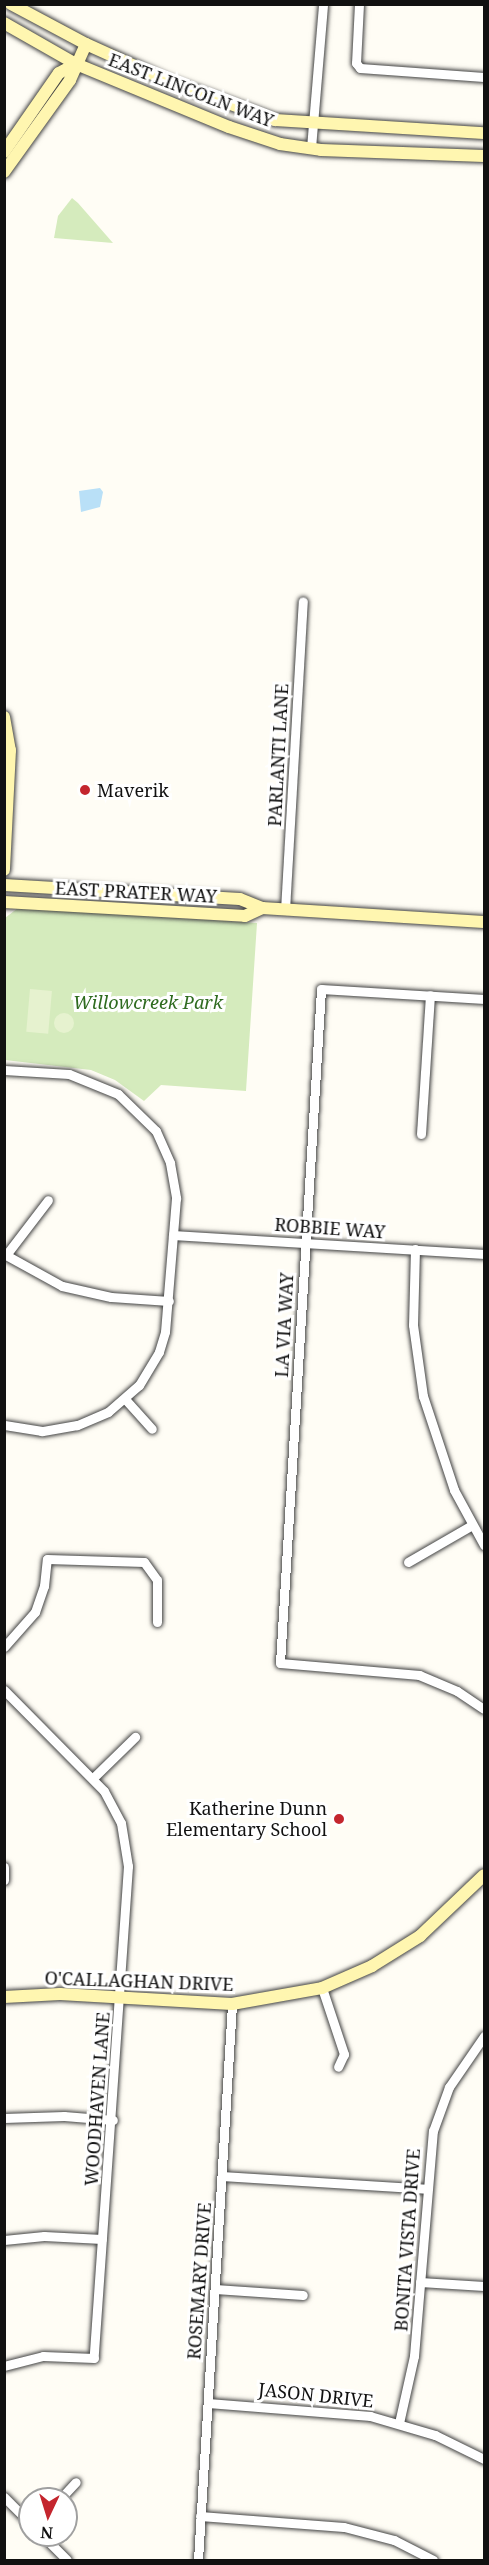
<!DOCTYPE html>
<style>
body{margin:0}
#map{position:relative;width:489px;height:2565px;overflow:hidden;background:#fffdf5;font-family:"Noto Serif",serif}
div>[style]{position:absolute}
.green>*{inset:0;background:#d5ebbd}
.pitch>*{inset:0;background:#e6f2cf;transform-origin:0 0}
.round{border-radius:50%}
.water>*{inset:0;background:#b9e0f7}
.roads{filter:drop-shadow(0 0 2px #444) drop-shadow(0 0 2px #444)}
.street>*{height:9px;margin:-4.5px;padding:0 4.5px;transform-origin:4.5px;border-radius:4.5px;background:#fff}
.secondary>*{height:12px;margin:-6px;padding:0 6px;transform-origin:6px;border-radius:6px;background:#fff6b0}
.dots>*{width:16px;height:16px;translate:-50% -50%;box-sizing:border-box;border:3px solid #fff;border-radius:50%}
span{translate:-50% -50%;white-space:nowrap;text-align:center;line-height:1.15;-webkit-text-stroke:6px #fff;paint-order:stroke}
.street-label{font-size:18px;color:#111}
.poi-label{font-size:18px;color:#111}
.left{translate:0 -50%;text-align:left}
.right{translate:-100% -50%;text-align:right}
.park-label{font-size:18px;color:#2f6b1f;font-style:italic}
.frame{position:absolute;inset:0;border:6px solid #111;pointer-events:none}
.north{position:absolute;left:18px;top:2487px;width:60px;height:60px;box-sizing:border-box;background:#fff;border:2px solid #a0a0a0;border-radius:50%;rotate:184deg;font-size:16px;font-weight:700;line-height:24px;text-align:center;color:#111}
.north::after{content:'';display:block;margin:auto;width:21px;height:27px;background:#c4262e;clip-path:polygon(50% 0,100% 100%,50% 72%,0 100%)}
</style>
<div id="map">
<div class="green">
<i style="clip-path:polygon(72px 198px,78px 203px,113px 243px,54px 238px,58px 216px)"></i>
<i style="clip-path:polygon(18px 908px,257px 923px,246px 1091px,161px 1085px,144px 1101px,115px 1080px,91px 1070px,5px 1060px,5px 918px)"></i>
</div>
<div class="pitch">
<i style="left:30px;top:989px;width:22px;height:43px;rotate:5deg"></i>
<i class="round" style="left:54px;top:1013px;width:20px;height:20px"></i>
</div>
<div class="water">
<i style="clip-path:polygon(100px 488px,103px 492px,100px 507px,81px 512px,79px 491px)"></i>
</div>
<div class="roads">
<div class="street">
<i style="left:359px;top:4px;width:59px;rotate:92.9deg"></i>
<i style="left:356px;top:63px;width:6px;rotate:51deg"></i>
<i style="left:360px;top:68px;width:124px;rotate:4.2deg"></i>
<i style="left:311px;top:148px;width:144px;rotate:-85.2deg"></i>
<i style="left:285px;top:910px;width:309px;rotate:-86.7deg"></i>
<i style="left:484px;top:999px;width:163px;rotate:-176.5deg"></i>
<i style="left:321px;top:989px;width:675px;rotate:93.48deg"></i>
<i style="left:280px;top:1663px;width:140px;rotate:4.9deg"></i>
<i style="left:419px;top:1675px;width:41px;rotate:22.8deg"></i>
<i style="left:457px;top:1691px;width:32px;rotate:34deg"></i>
<i style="left:4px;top:1070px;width:65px;rotate:3.5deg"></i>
<i style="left:69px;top:1074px;width:53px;rotate:22.2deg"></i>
<i style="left:118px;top:1094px;width:53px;rotate:44.2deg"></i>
<i style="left:156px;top:1131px;width:35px;rotate:66deg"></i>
<i style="left:170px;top:1163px;width:36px;rotate:80deg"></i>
<i style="left:176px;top:1198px;width:134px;rotate:94.7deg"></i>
<i style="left:165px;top:1332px;width:21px;rotate:107deg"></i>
<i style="left:159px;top:1352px;width:39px;rotate:121deg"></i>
<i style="left:139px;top:1385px;width:41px;rotate:138.9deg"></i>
<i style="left:108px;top:1412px;width:34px;rotate:157deg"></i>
<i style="left:77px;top:1425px;width:36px;rotate:170deg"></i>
<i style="left:42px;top:1431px;width:38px;rotate:-171deg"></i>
<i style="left:421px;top:1134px;width:139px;rotate:-86.3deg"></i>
<i style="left:173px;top:1235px;width:312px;rotate:3.5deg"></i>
<i style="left:415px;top:1249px;width:76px;rotate:91.5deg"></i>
<i style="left:413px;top:1325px;width:72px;rotate:82deg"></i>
<i style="left:423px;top:1396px;width:99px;rotate:71.7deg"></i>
<i style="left:454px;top:1490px;width:63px;rotate:61.4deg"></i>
<i style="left:4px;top:1254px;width:66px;rotate:28.9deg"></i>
<i style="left:62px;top:1286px;width:50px;rotate:12.7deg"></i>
<i style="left:111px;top:1297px;width:58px;rotate:3.9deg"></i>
<i style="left:6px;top:1255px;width:69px;rotate:-52.6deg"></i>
<i style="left:125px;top:1399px;width:40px;rotate:48deg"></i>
<i style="left:408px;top:1562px;width:74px;rotate:-30deg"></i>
<i style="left:4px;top:1647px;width:47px;rotate:-48.5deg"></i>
<i style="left:35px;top:1612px;width:28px;rotate:-71deg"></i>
<i style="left:44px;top:1586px;width:27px;rotate:-84deg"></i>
<i style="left:47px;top:1559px;width:97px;rotate:1.8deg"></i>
<i style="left:144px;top:1562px;width:22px;rotate:54deg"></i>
<i style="left:157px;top:1580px;width:42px;rotate:90deg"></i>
<i style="left:4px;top:1690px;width:142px;rotate:45.3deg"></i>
<i style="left:104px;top:1791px;width:36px;rotate:62deg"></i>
<i style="left:121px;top:1823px;width:44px;rotate:80.8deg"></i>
<i style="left:128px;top:1866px;width:493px;rotate:94deg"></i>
<i style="left:94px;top:2358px;width:51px;rotate:-177.8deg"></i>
<i style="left:43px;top:2356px;width:40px;rotate:165.6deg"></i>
<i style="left:93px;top:1778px;width:59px;rotate:-44.3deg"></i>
<i style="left:4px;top:1867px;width:13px;rotate:90deg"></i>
<i style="left:322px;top:1988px;width:70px;rotate:71.6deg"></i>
<i style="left:344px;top:2054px;width:14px;rotate:115deg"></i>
<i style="left:4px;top:2118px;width:60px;rotate:-1.9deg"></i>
<i style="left:64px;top:2116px;width:49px;rotate:4.7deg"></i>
<i style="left:222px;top:2176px;width:204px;rotate:3.6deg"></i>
<i style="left:4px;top:2240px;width:40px;rotate:-5.7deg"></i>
<i style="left:44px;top:2236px;width:58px;rotate:3deg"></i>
<i style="left:420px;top:2282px;width:64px;rotate:3.6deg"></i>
<i style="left:215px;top:2289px;width:88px;rotate:3.9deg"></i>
<i style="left:208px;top:2403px;width:163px;rotate:4.6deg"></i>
<i style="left:370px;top:2416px;width:68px;rotate:16.3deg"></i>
<i style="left:435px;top:2435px;width:55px;rotate:26.1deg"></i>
<i style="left:399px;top:2423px;width:69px;rotate:-77.4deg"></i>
<i style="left:414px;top:2356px;width:226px;rotate:-85.2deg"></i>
<i style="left:433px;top:2131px;width:47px;rotate:-70deg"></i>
<i style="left:449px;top:2087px;width:62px;rotate:-55.5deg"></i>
<i style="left:4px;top:2497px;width:37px;rotate:45deg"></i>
<i style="left:60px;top:2499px;width:23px;rotate:-47deg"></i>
<i style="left:200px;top:2516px;width:144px;rotate:4.4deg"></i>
<i style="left:344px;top:2527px;width:52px;rotate:14.6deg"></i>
<i style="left:394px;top:2540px;width:44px;rotate:27.1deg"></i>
<i style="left:42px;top:2535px;width:35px;rotate:45deg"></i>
<i style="left:198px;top:2560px;width:557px;rotate:-86.5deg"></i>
</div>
<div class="secondary">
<i style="left:11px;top:4px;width:85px;rotate:28.1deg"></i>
<i style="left:86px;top:44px;width:92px;rotate:24.3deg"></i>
<i style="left:170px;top:82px;width:112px;rotate:19.9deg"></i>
<i style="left:275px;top:120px;width:209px;rotate:3.6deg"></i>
<i style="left:4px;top:23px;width:83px;rotate:29.7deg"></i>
<i style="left:76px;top:64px;width:165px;rotate:22.4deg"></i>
<i style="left:229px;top:127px;width:54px;rotate:18.4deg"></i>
<i style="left:280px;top:144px;width:41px;rotate:8.3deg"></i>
<i style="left:321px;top:150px;width:163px;rotate:2.1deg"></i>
<i style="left:4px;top:152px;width:96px;rotate:-55.2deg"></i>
<i style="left:59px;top:73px;width:19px;rotate:-28deg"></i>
<i style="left:4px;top:172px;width:113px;rotate:-54.3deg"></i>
<i style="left:70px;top:80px;width:39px;rotate:-66deg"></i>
<i style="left:4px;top:717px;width:34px;rotate:80deg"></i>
<i style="left:10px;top:750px;width:120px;rotate:92.9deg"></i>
<i style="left:4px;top:885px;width:236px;rotate:3.4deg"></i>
<i style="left:240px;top:899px;width:24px;rotate:22deg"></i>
<i style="left:262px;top:908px;width:222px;rotate:3.6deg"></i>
<i style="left:4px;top:902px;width:241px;rotate:3.3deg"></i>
<i style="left:245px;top:916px;width:19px;rotate:-25deg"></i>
<i style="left:4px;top:1997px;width:56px;rotate:-3.1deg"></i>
<i style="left:60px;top:1994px;width:172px;rotate:3.3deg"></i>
<i style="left:232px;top:2004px;width:91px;rotate:-10.1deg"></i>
<i style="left:322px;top:1988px;width:55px;rotate:-23.7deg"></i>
<i style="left:372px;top:1966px;width:57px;rotate:-32deg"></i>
<i style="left:420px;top:1936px;width:88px;rotate:-43.6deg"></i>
</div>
</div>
<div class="dots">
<i style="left:85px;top:790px;background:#c4262e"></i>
<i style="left:339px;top:1819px;background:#c4262e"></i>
</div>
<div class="street-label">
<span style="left:191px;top:90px;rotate:21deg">EAST LINCOLN WAY</span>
<span style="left:278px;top:755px;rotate:-87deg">PARLANTI LANE</span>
<span style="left:136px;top:892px;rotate:3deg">EAST PRATER WAY</span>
<span style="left:330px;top:1228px;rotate:4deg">ROBBIE WAY</span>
<span style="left:284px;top:1325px;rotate:-87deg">LA VIA WAY</span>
<span style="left:139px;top:1981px;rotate:2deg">O'CALLAGHAN DRIVE</span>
<span style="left:97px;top:2099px;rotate:-86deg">WOODHAVEN LANE</span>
<span style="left:407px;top:2240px;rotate:-86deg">BONITA VISTA DRIVE</span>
<span style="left:199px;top:2281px;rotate:-86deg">ROSEMARY DRIVE</span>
<span style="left:316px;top:2395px;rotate:6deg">JASON DRIVE</span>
</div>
<div class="poi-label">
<span class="left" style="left:97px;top:790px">Maverik</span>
<span class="right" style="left:327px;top:1819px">Katherine Dunn<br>Elementary School</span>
</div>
<div class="park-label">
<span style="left:148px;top:1002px">Willowcreek Park</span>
</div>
<div class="frame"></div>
<div class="north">N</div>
</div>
